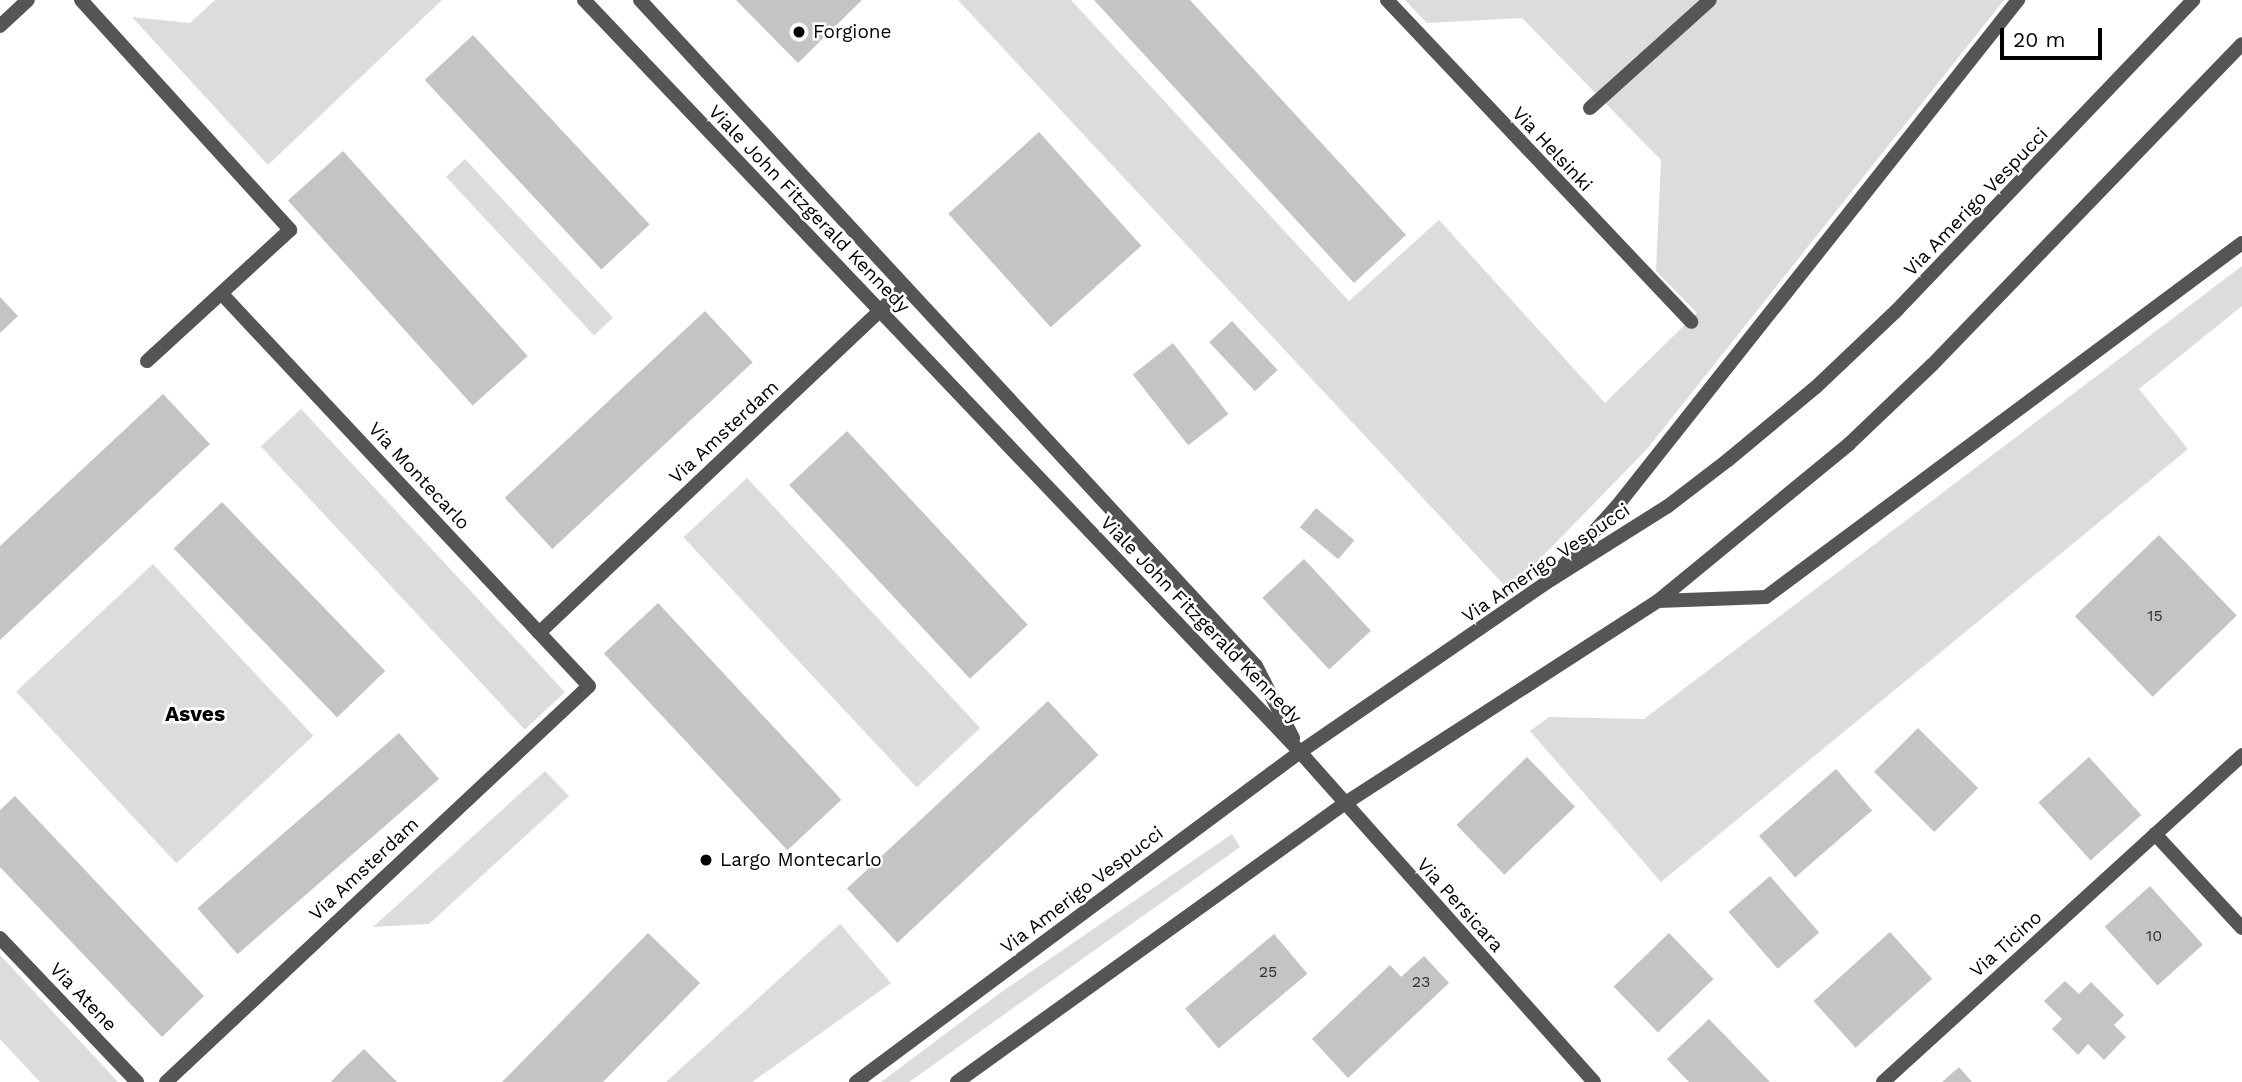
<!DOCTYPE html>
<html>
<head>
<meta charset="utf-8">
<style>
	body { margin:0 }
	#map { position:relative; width:2242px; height:1082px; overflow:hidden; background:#fff; font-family:"Work Sans",sans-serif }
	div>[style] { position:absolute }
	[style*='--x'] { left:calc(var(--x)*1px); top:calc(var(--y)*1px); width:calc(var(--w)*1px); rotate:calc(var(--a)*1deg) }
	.green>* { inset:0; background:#dcdcdc; transform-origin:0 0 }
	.building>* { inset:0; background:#c4c4c4; transform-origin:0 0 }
	.service>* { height:14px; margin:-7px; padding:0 7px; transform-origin:7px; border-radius:7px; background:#555 }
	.minor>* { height:14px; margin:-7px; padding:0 7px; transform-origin:7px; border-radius:7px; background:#555 }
	.tertiary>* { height:14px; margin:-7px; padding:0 7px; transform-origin:7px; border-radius:7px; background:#555 }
	.dots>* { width:19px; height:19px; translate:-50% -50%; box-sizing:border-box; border:4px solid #fff; border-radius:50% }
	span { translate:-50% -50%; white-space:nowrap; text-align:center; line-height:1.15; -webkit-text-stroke:5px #fff; paint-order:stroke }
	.number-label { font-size:16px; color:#313131 }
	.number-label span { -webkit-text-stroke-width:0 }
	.poi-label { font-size:19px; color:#000 }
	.left { translate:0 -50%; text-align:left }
	.street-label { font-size:19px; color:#000 }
	.neighbourhood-label { font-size:21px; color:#000; font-weight:700 }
	.scale { position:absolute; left:2000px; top:28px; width:102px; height:32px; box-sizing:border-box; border:4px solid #000; border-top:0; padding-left:9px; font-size:21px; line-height:24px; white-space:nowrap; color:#000; -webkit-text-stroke:5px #fff; paint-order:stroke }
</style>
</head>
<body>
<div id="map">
	<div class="green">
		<div style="clip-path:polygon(215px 0,442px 0,268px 165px,132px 17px,190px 23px)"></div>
		<div style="clip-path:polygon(958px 0,1071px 0,1349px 301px,1439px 220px,1605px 403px,1697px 313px,1656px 271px,1661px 160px,1522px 18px,1427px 23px,1405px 0,2004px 0,1647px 449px,1535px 564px,1506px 587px)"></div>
		<div style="left:465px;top:159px;width:217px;height:26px;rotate:47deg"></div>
		<div style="clip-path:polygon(2242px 266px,2242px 306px,2139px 389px,2188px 449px,1661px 882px,1530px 731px,1549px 717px,1644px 719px)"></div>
		<div style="left:301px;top:409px;width:387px;height:55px;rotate:47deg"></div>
		<div style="left:747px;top:478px;width:342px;height:87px;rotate:47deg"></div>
		<div style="left:153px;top:564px;width:235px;height:187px;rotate:47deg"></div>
		<div style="clip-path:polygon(545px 771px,569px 796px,429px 924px,373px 927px)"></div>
		<div style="clip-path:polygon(1232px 834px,1240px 847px,909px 1082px,881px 1082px,1000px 993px)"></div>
		<div style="clip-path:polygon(840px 924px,891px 983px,752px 1082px,666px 1082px)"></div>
		<div style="clip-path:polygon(0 955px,118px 1082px,40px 1082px,0 1039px)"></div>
	</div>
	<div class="building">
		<div style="clip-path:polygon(736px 0,862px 0,798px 63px)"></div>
		<div style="clip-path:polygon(1094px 0,1190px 0,1406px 235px,1354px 283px)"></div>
		<div style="left:473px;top:35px;width:259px;height:66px;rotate:47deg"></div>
		<div style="left:1039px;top:132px;width:153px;height:122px;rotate:48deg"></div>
		<div style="left:343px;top:151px;width:276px;height:74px;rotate:48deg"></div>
		<div style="clip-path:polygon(0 297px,18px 316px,0 333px)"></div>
		<div style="left:705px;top:311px;width:70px;height:274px;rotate:47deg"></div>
		<div style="left:1232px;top:321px;width:67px;height:31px;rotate:47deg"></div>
		<div style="left:1173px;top:343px;width:90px;height:51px;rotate:52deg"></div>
		<div style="clip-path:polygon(163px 394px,210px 444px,0 640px,0 546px)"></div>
		<div style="left:847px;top:431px;width:265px;height:79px;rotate:47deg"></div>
		<div style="left:222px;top:502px;width:235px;height:67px;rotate:46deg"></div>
		<div style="left:1316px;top:508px;width:50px;height:25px;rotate:40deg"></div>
		<div style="left:2159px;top:535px;width:112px;height:117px;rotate:46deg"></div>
		<div style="left:1304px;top:559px;width:98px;height:57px;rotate:47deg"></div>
		<div style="left:658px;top:603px;width:269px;height:74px;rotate:47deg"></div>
		<div style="left:1048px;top:701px;width:74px;height:275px;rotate:47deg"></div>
		<div style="left:1918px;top:728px;width:85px;height:62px;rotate:45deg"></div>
		<div style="left:399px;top:733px;width:61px;height:267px;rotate:49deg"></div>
		<div style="left:1527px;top:757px;width:69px;height:98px;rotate:46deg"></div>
		<div style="left:2089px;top:757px;width:78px;height:68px;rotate:48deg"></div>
		<div style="left:1836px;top:769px;width:55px;height:102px;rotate:49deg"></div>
		<div style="clip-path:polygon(15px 796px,204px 996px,162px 1037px,0 867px,0 810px)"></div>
		<div style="left:1770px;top:876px;width:75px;height:55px;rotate:49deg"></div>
		<div style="left:2150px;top:886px;width:79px;height:61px;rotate:48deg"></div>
		<div style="left:1890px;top:932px;width:63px;height:103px;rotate:48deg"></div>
		<div style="clip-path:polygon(648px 933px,700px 983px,603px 1082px,502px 1082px)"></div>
		<div style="left:1669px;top:933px;width:64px;height:77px;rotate:46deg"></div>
		<div style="left:1274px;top:934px;width:52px;height:116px;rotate:50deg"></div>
		<div style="clip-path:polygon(1424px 956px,1449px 983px,1348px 1078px,1312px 1039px,1390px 965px,1401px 977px)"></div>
		<div style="clip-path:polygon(2065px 981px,2079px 994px,2091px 982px,2124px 1015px,2114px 1025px,2126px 1037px,2104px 1060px,2088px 1044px,2078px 1055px,2052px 1029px,2062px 1019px,2044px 1001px)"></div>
		<div style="clip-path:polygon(1709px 1019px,1770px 1082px,1689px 1082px,1667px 1059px)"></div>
		<div style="clip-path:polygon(364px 1049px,397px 1082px,331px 1082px,343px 1069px)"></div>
		<div style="clip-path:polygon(1959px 1067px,1972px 1082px,1942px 1082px)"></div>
	</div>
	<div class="service">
		<div style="--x:81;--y:0;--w:311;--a:47.7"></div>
		<div style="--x:290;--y:230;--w:194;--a:137.5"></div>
		<div style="--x:1590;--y:108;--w:161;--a:-42"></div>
		<div style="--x:1556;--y:574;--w:91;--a:-48.1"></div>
		<div style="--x:1617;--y:506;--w:646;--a:-51.6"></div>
		<div style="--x:1658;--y:601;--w:108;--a:-2.1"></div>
		<div style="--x:1766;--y:597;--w:593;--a:-36.64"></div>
	</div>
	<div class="minor">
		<div style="--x:1387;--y:0;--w:443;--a:46.6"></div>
		<div style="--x:0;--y:26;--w:38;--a:-43"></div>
		<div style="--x:539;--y:633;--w:504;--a:-43.39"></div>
		<div style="--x:2155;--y:834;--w:128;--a:47.2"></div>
		<div style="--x:0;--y:938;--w:199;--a:46.4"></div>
		<div style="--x:166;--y:1082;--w:579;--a:-43.11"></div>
		<div style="--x:589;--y:686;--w:538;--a:-133.12"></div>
		<div style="--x:1883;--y:1082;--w:486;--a:-42.3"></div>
	</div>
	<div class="tertiary">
		<div style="--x:584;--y:0;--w:1038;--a:46.4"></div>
		<div style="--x:1300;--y:752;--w:442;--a:48.3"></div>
		<div style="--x:640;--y:0;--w:907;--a:47.23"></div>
		<div style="--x:1256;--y:666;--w:81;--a:62.8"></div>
		<div style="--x:856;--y:1082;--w:553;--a:-36.62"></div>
		<div style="--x:1300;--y:752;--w:306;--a:-34.5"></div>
		<div style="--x:1552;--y:579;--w:137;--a:-32.2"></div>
		<div style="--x:1668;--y:506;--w:76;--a:-37.5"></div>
		<div style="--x:1728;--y:460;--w:114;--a:-39.7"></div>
		<div style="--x:1816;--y:387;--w:112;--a:-43.5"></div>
		<div style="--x:1897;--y:310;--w:429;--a:-46.3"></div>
		<div style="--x:957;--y:1082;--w:477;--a:-35.7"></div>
		<div style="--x:1344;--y:804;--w:374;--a:-32.9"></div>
		<div style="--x:1658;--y:601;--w:247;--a:-39.4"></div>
		<div style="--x:1849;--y:444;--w:115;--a:-43.6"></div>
		<div style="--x:1932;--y:365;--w:446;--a:-46"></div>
	</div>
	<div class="dots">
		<div style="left:799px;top:32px;background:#000"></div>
		<div style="left:706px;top:860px;background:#000"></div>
	</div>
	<div class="number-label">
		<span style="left:2155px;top:616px">15</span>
		<span style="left:2154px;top:936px">10</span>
		<span style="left:1268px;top:972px">25</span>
		<span style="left:1421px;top:982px">23</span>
	</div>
	<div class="poi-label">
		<span class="left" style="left:813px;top:32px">Forgione</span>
		<span class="left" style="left:720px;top:860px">Largo Montecarlo</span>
	</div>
	<div class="street-label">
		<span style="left:1552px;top:149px;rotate:47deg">Via Helsinki</span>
		<span style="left:1976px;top:202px;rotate:-46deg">Via Amerigo Vespucci</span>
		<span style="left:809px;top:209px;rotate:46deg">Viale John Fitzgerald Kennedy</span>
		<span style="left:724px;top:432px;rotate:-43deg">Via Amsterdam</span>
		<span style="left:419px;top:476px;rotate:47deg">Via Montecarlo</span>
		<span style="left:1546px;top:563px;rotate:-34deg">Via Amerigo Vespucci</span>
		<span style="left:1201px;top:620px;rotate:46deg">Viale John Fitzgerald Kennedy</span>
		<span style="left:364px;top:869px;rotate:-43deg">Via Amsterdam</span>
		<span style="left:1082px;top:890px;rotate:-37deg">Via Amerigo Vespucci</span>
		<span style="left:1460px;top:905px;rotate:48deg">Via Persicara</span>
		<span style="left:2006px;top:944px;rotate:-42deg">Via Ticino</span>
		<span style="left:83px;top:997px;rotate:46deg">Via Atene</span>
	</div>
	<div class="neighbourhood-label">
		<span style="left:195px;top:714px">Asves</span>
	</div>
	<div class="scale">20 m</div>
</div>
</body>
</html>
